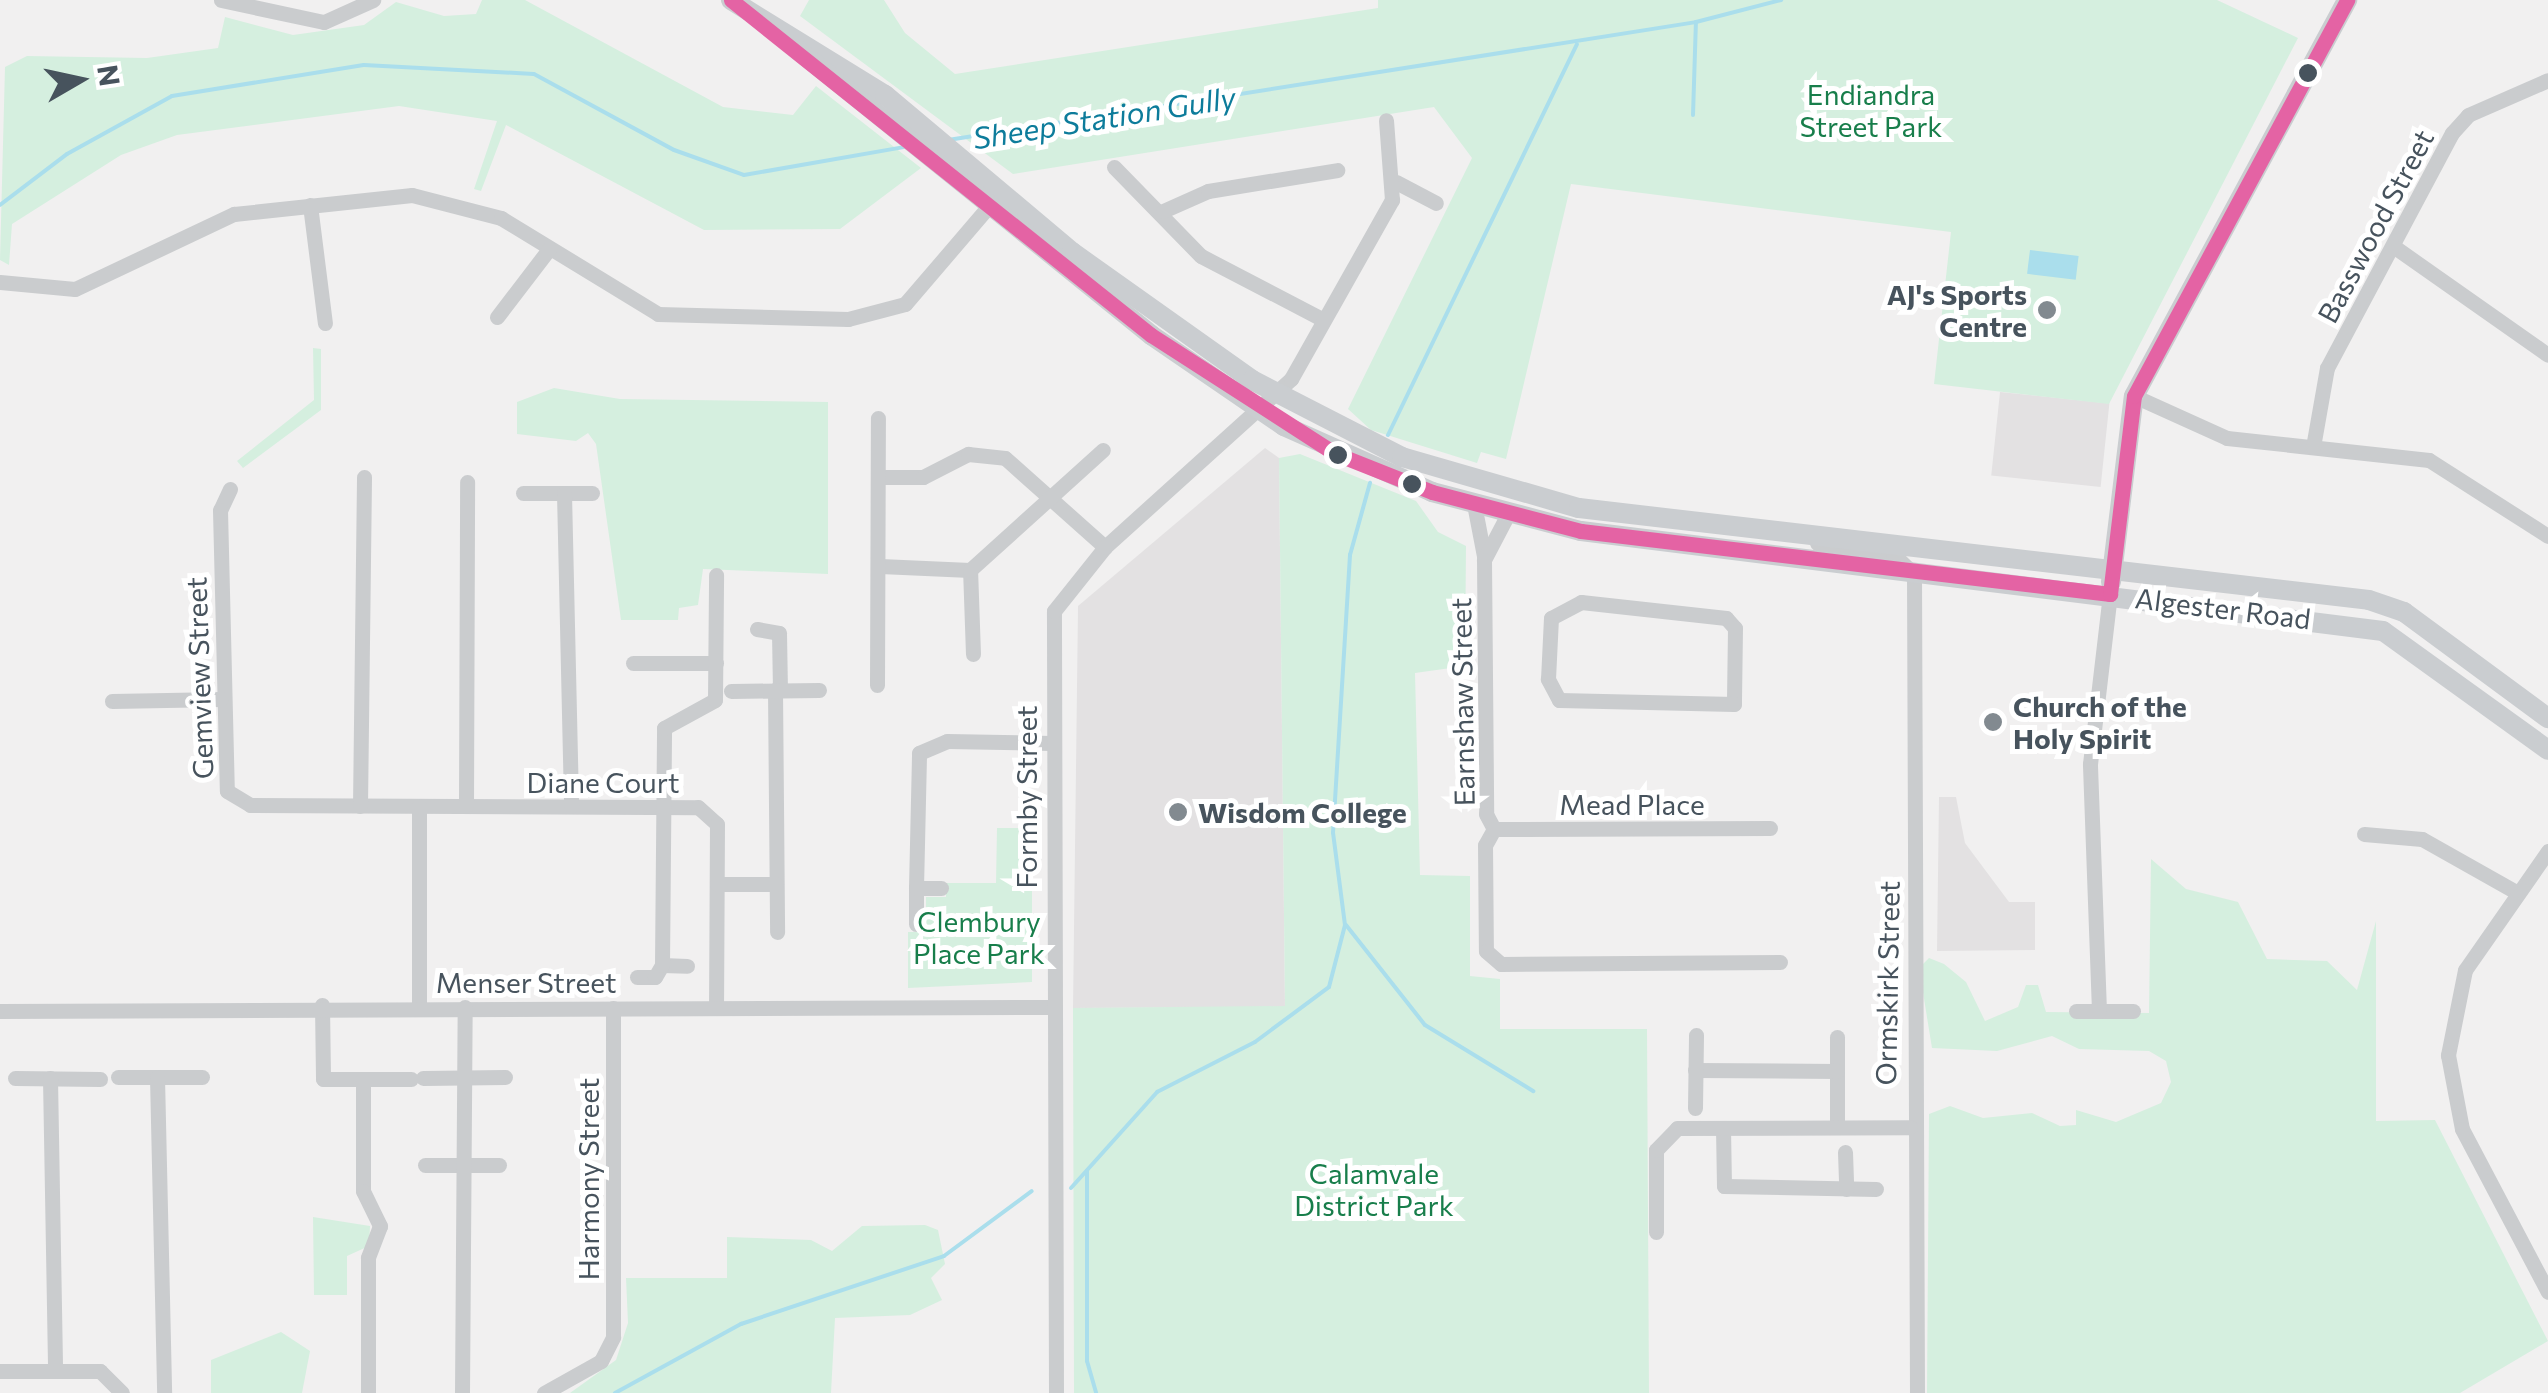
<!DOCTYPE html>
<html>
<head>
<meta charset="utf-8">
<style>
	body { margin:0 }
	#map { position:relative; width:2548px; height:1393px; overflow:hidden; background:#f1f0f0; font-family:Commissioner,sans-serif }
	div>[style] { position:absolute }
	[style*='--x'] { left:calc(var(--x)*1px); top:calc(var(--y)*1px); width:calc(var(--w)*1px); rotate:calc(var(--a)*1deg) }
	.education>* { inset:0; background:#e3e1e2; transform-origin:0 0 }
	.green>* { inset:0; background:#d5efdf }
	.water>* { inset:0; background:#aadeec; transform-origin:0 0 }
	.stream>* { height:4px; margin:-2px; padding:0 2px; transform-origin:2px; border-radius:2px; background:#aadeec }
	.street>* { height:15px; margin:-7.5px; padding:0 7.5px; transform-origin:7.5px; border-radius:7.5px; background:#caccce }
	.secondary>* { height:20px; margin:-10px; padding:0 10px; transform-origin:10px; border-radius:10px; background:#cacdd0 }
	.bus-1>* { height:15px; margin:-7.5px; padding:0 7.5px; transform-origin:7.5px; border-radius:7.5px; background:#e463a4 }
	.dots>* { width:28px; height:28px; translate:-50% -50%; box-sizing:border-box; border:5px solid #fff; border-radius:50% }
	span { translate:-50% -50%; white-space:nowrap; text-align:center; line-height:1.15; -webkit-text-stroke:10px #fff; paint-order:stroke }
	.park-label { font-size:28px; color:#187e4b }
	.street-label { font-size:28px; color:#47535d }
	.poi-label { font-size:28px; color:#47535d; font-weight:700 }
	.right { translate:-100% -50%; text-align:right }
	.left { translate:0 -50%; text-align:left }
	.water-label { font-size:30px; color:#0d7c9b; font-style:italic }
	.north { position:absolute; left:30px; top:30px; width:100px; height:100px; -webkit-text-stroke:8px #fff; paint-order:stroke; rotate:81deg; font-size:28px; font-weight:700; line-height:40px; text-align:center; color:#47535d }
	.north::after { content:''; display:block; margin:auto; width:35px; height:45px; background:#47535d; clip-path:polygon(50% 0,100% 100%,50% 72%,0 100%) }
</style>
</head>
<body>
<div id="map">
	<div class="education">
		<div style="left:2000px;top:392px;width:110px;height:84px;rotate:6deg"></div>
		<div style="clip-path:polygon(1265px 448px,1279px 458px,1285px 1007px,1073px 1008px,1078px 606px)"></div>
		<div style="clip-path:polygon(1939px 797px,1956px 797px,1965px 843px,2009px 902px,2035px 902px,2035px 950px,1937px 951px)"></div>
	</div>
	<div class="green">
		<div style="clip-path:polygon(482px 0,525px 0,723px 107px,793px 115px,816px 86px,921px 168px,840px 229px,704px 230px,506px 125px,481px 191px,474px 189px,497px 121px,399px 106px,177px 135px,121px 155px,12px 224px,9px 265px,0 260px,5px 67px,27px 56px,147px 58px,218px 48px,225px 17px,293px 35px,364px 25px,396px 2px,444px 16px,476px 14px)"></div>
		<div style="clip-path:polygon(809px 0,884px 0,905px 33px,955px 74px,1378px 8px,1378px 0,2217px 0,2298px 38px,2109px 404px,1934px 384px,1951px 232px,1571px 184px,1506px 459px,1481px 452px,1477px 463px,1371px 430px,1348px 409px,1472px 158px,1434px 107px,1013px 174px,800px 16px)"></div>
		<div style="clip-path:polygon(313px 348px,321px 349px,321px 410px,243px 468px,237px 461px,314px 400px)"></div>
		<div style="clip-path:polygon(554px 388px,620px 399px,828px 402px,828px 574px,703px 569px,698px 605px,679px 608px,678px 620px,621px 620px,596px 444px,588px 433px,576px 441px,517px 434px,517px 402px)"></div>
		<div style="clip-path:polygon(1300px 454px,1416px 501px,1438px 532px,1466px 546px,1465px 666px,1415px 673px,1420px 875px,1470px 876px,1470px 976px,1500px 979px,1500px 1029px,1647px 1029px,1649px 1393px,1074px 1393px,1073px 1008px,1285px 1006px,1279px 458px)"></div>
		<div style="clip-path:polygon(997px 828px,1032px 828px,1032px 982px,908px 988px,908px 932px,926px 932px,926px 897px,946px 897px,946px 883px,996px 883px)"></div>
		<div style="clip-path:polygon(2151px 859px,2186px 889px,2238px 902px,2267px 959px,2327px 961px,2357px 990px,2376px 921px,2376px 1121px,2435px 1120px,2548px 1341px,2460px 1393px,1927px 1393px,1929px 1114px,1950px 1106px,1983px 1118px,2032px 1113px,2060px 1126px,2076px 1125px,2076px 1110px,2116px 1122px,2161px 1103px,2171px 1082px,2166px 1061px,2149px 1051px,2079px 1049px,2052px 1036px,1997px 1051px,1932px 1048px,1919px 968px,1929px 958px,1944px 964px,1966px 982px,1985px 1021px,2018px 1007px,2026px 985px,2038px 985px,2046px 1012px,2149px 1013px)"></div>
		<div style="clip-path:polygon(313px 1217px,370px 1226px,369px 1246px,347px 1256px,347px 1295px,314px 1295px)"></div>
		<div style="clip-path:polygon(925px 1225px,938px 1230px,945px 1264px,931px 1278px,942px 1300px,910px 1315px,835px 1318px,831px 1393px,570px 1393px,616px 1360px,628px 1323px,626px 1278px,727px 1278px,727px 1237px,811px 1240px,832px 1251px,862px 1226px)"></div>
		<div style="clip-path:polygon(281px 1332px,310px 1351px,302px 1393px,211px 1393px,211px 1360px)"></div>
	</div>
	<div class="water">
		<div style="left:2030px;top:250px;width:49px;height:24px;rotate:7deg"></div>
	</div>
	<div class="stream">
		<div style="--x:1693;--y:115;--w:93;--a:-88.2"></div>
		<div style="--x:948;--y:140;--w:757;--a:-8.96"></div>
		<div style="--x:1696;--y:22;--w:88;--a:-14.5"></div>
		<div style="--x:0;--y:205;--w:84;--a:-37.3"></div>
		<div style="--x:67;--y:154;--w:120;--a:-28.9"></div>
		<div style="--x:172;--y:96;--w:194;--a:-9.2"></div>
		<div style="--x:364;--y:65;--w:170;--a:3"></div>
		<div style="--x:534;--y:74;--w:159;--a:28.5"></div>
		<div style="--x:674;--y:150;--w:74;--a:19.7"></div>
		<div style="--x:744;--y:175;--w:162;--a:-9.9"></div>
		<div style="--x:1388;--y:435;--w:434;--a:-64.2"></div>
		<div style="--x:1346;--y:925;--w:127;--a:51.7"></div>
		<div style="--x:1425;--y:1025;--w:127;--a:31.4"></div>
		<div style="--x:1087;--y:1171;--w:190;--a:90"></div>
		<div style="--x:1087;--y:1361;--w:33;--a:74"></div>
		<div style="--x:1071;--y:1188;--w:129;--a:-48.1"></div>
		<div style="--x:1157;--y:1092;--w:110;--a:-27"></div>
		<div style="--x:1255;--y:1042;--w:92;--a:-36.6"></div>
		<div style="--x:1329;--y:987;--w:64;--a:-75.5"></div>
		<div style="--x:1345;--y:925;--w:93;--a:-97.4"></div>
		<div style="--x:1333;--y:833;--w:279;--a:-86.5"></div>
		<div style="--x:1350;--y:555;--w:75;--a:-74.5"></div>
		<div style="--x:615;--y:1393;--w:144;--a:-28.7"></div>
		<div style="--x:741;--y:1324;--w:214;--a:-18.5"></div>
		<div style="--x:944;--y:1256;--w:109;--a:-36.5"></div>
	</div>
	<div class="street">
		<div style="--x:221;--y:0;--w:105;--a:12.1"></div>
		<div style="--x:324;--y:22;--w:54;--a:-24.2"></div>
		<div style="--x:1114;--y:167;--w:124;--a:45.7"></div>
		<div style="--x:1201;--y:256;--w:136;--a:27.5"></div>
		<div style="--x:1396;--y:182;--w:45;--a:27.7"></div>
		<div style="--x:310;--y:205;--w:119;--a:82.8"></div>
		<div style="--x:1163;--y:211;--w:49;--a:-24"></div>
		<div style="--x:1208;--y:191;--w:131;--a:-9.2"></div>
		<div style="--x:2393;--y:246;--w:189;--a:35.1"></div>
		<div style="--x:0;--y:282;--w:75;--a:5.3"></div>
		<div style="--x:75;--y:289;--w:176;--a:-25.3"></div>
		<div style="--x:234;--y:214;--w:179;--a:-6.1"></div>
		<div style="--x:412;--y:195;--w:92;--a:14.5"></div>
		<div style="--x:501;--y:218;--w:184;--a:31.4"></div>
		<div style="--x:658;--y:314;--w:190;--a:1.5"></div>
		<div style="--x:848;--y:319;--w:59;--a:-14.7"></div>
		<div style="--x:905;--y:304;--w:137;--a:-49.4"></div>
		<div style="--x:497;--y:317;--w:86;--a:-52.6"></div>
		<div style="--x:2134;--y:396;--w:102;--a:24.3"></div>
		<div style="--x:2227;--y:438;--w:203;--a:6.2"></div>
		<div style="--x:2429;--y:460;--w:141;--a:32.6"></div>
		<div style="--x:2313;--y:447;--w:80;--a:-80"></div>
		<div style="--x:2327;--y:368;--w:266;--a:-62"></div>
		<div style="--x:2452;--y:133;--w:24;--a:-48"></div>
		<div style="--x:2468;--y:115;--w:87;--a:-23.6"></div>
		<div style="--x:883;--y:477;--w:40;--a:0"></div>
		<div style="--x:923;--y:477;--w:51;--a:-27.1"></div>
		<div style="--x:968;--y:454;--w:37;--a:6"></div>
		<div style="--x:1005;--y:458;--w:134;--a:41.7"></div>
		<div style="--x:230;--y:489;--w:23;--a:115"></div>
		<div style="--x:220;--y:510;--w:281;--a:88.6"></div>
		<div style="--x:227;--y:791;--w:27;--a:31"></div>
		<div style="--x:250;--y:805;--w:448;--a:0.3"></div>
		<div style="--x:698;--y:807;--w:25;--a:42"></div>
		<div style="--x:717;--y:824;--w:183;--a:90.3"></div>
		<div style="--x:523;--y:493;--w:69;--a:0"></div>
		<div style="--x:564;--y:493;--w:313;--a:88.7"></div>
		<div style="--x:1474;--y:504;--w:53;--a:79.1"></div>
		<div style="--x:1508;--y:514;--w:52;--a:117.6"></div>
		<div style="--x:1484;--y:560;--w:254;--a:89.5"></div>
		<div style="--x:1486;--y:814;--w:17;--a:62"></div>
		<div style="--x:1494;--y:829;--w:18;--a:119"></div>
		<div style="--x:1485;--y:845;--w:106;--a:89.5"></div>
		<div style="--x:1486;--y:951;--w:20;--a:41"></div>
		<div style="--x:1501;--y:964;--w:279;--a:-0.4"></div>
		<div style="--x:1817;--y:543;--w:77;--a:8.2"></div>
		<div style="--x:1893;--y:554;--w:29;--a:44"></div>
		<div style="--x:880;--y:566;--w:90;--a:2.5"></div>
		<div style="--x:1914;--y:574;--w:819;--a:89.79"></div>
		<div style="--x:1581;--y:602;--w:146;--a:6.3"></div>
		<div style="--x:1726;--y:618;--w:13;--a:48"></div>
		<div style="--x:1735;--y:628;--w:76;--a:90.8"></div>
		<div style="--x:1734;--y:704;--w:175;--a:-178.7"></div>
		<div style="--x:1559;--y:700;--w:24;--a:-118"></div>
		<div style="--x:1548;--y:679;--w:61;--a:-87.2"></div>
		<div style="--x:1551;--y:618;--w:34;--a:-28"></div>
		<div style="--x:757;--y:629;--w:22;--a:10"></div>
		<div style="--x:779;--y:633;--w:57;--a:89"></div>
		<div style="--x:973;--y:654;--w:84;--a:-92"></div>
		<div style="--x:970;--y:570;--w:179;--a:-42.1"></div>
		<div style="--x:633;--y:663;--w:83;--a:0"></div>
		<div style="--x:877;--y:685;--w:267;--a:-89.8"></div>
		<div style="--x:775;--y:690;--w:242;--a:89.5"></div>
		<div style="--x:731;--y:691;--w:88;--a:-0.7"></div>
		<div style="--x:112;--y:701;--w:109;--a:-1.1"></div>
		<div style="--x:360;--y:806;--w:329;--a:-89.3"></div>
		<div style="--x:419;--y:806;--w:201;--a:90"></div>
		<div style="--x:466;--y:806;--w:324;--a:-89.8"></div>
		<div style="--x:1494;--y:829;--w:276;--a:-0.2"></div>
		<div style="--x:2364;--y:834;--w:58;--a:4.9"></div>
		<div style="--x:2422;--y:839;--w:110;--a:29.4"></div>
		<div style="--x:2548;--y:851;--w:145;--a:124.9"></div>
		<div style="--x:2465;--y:970;--w:87;--a:101.3"></div>
		<div style="--x:2448;--y:1055;--w:75;--a:79.3"></div>
		<div style="--x:2462;--y:1129;--w:184;--a:62.2"></div>
		<div style="--x:717;--y:884;--w:59;--a:0"></div>
		<div style="--x:916;--y:888;--w:135;--a:-88.7"></div>
		<div style="--x:919;--y:753;--w:30;--a:-23"></div>
		<div style="--x:947;--y:741;--w:104;--a:1.1"></div>
		<div style="--x:916;--y:924;--w:36;--a:-90"></div>
		<div style="--x:916;--y:888;--w:25;--a:0"></div>
		<div style="--x:662;--y:965;--w:25;--a:2"></div>
		<div style="--x:637;--y:977;--w:18;--a:0"></div>
		<div style="--x:655;--y:977;--w:14;--a:-60"></div>
		<div style="--x:662;--y:965;--w:237;--a:-89.5"></div>
		<div style="--x:664;--y:728;--w:58;--a:-28.8"></div>
		<div style="--x:715;--y:700;--w:125;--a:-89.5"></div>
		<div style="--x:322;--y:1005;--w:74;--a:89.2"></div>
		<div style="--x:323;--y:1079;--w:40;--a:0"></div>
		<div style="--x:363;--y:1079;--w:112;--a:90"></div>
		<div style="--x:363;--y:1191;--w:39;--a:64"></div>
		<div style="--x:380;--y:1226;--w:34;--a:111"></div>
		<div style="--x:368;--y:1258;--w:135;--a:90"></div>
		<div style="--x:0;--y:1011;--w:1051;--a:-0.22"></div>
		<div style="--x:2076;--y:1011;--w:57;--a:0"></div>
		<div style="--x:2099;--y:1011;--w:247;--a:-92.1"></div>
		<div style="--x:2090;--y:764;--w:171;--a:-83.3"></div>
		<div style="--x:1837;--y:1037;--w:90;--a:90"></div>
		<div style="--x:1695;--y:1070;--w:142;--a:0.4"></div>
		<div style="--x:118;--y:1077;--w:84;--a:0"></div>
		<div style="--x:157;--y:1077;--w:316;--a:88.7"></div>
		<div style="--x:15;--y:1078;--w:85;--a:0.7"></div>
		<div style="--x:50;--y:1078;--w:293;--a:89"></div>
		<div style="--x:423;--y:1078;--w:82;--a:-0.7"></div>
		<div style="--x:363;--y:1079;--w:48;--a:0"></div>
		<div style="--x:1695;--y:1108;--w:73;--a:-89.2"></div>
		<div style="--x:1723;--y:1128;--w:58;--a:89"></div>
		<div style="--x:1724;--y:1186;--w:152;--a:1.1"></div>
		<div style="--x:1845;--y:1152;--w:37;--a:88"></div>
		<div style="--x:425;--y:1165;--w:74;--a:0"></div>
		<div style="--x:1656;--y:1232;--w:82;--a:-90"></div>
		<div style="--x:1656;--y:1150;--w:30;--a:-46"></div>
		<div style="--x:1677;--y:1128;--w:233;--a:-0.2"></div>
		<div style="--x:0;--y:1371;--w:100;--a:0"></div>
		<div style="--x:100;--y:1371;--w:31;--a:45"></div>
		<div style="--x:462;--y:1393;--w:386;--a:-89.6"></div>
		<div style="--x:544;--y:1393;--w:65;--a:-29.3"></div>
		<div style="--x:601;--y:1361;--w:27;--a:-63"></div>
		<div style="--x:613;--y:1337;--w:329;--a:-90"></div>
		<div style="--x:1056;--y:1393;--w:782;--a:-90.15"></div>
		<div style="--x:1054;--y:611;--w:82;--a:-51.4"></div>
		<div style="--x:1105;--y:547;--w:251;--a:-42.1"></div>
		<div style="--x:1291;--y:379;--w:206;--a:-60.6"></div>
		<div style="--x:1392;--y:200;--w:80;--a:-94.3"></div>
	</div>
	<div class="secondary">
		<div style="--x:731;--y:0;--w:181;--a:31.7"></div>
		<div style="--x:885;--y:95;--w:244;--a:40"></div>
		<div style="--x:1072;--y:252;--w:221;--a:35.4"></div>
		<div style="--x:1252;--y:380;--w:169;--a:27.2"></div>
		<div style="--x:1402;--y:457;--w:184;--a:16.1"></div>
		<div style="--x:1579;--y:508;--w:795;--a:6.64"></div>
		<div style="--x:2369;--y:600;--w:37;--a:19"></div>
		<div style="--x:2404;--y:612;--w:179;--a:36.4"></div>
		<div style="--x:798;--y:50;--w:454;--a:38.9"></div>
		<div style="--x:1151;--y:335;--w:161;--a:34.4"></div>
		<div style="--x:1284;--y:426;--w:162;--a:24"></div>
		<div style="--x:1432;--y:492;--w:154;--a:14.7"></div>
		<div style="--x:1581;--y:531;--w:808;--a:7.11"></div>
		<div style="--x:2383;--y:631;--w:203;--a:35.8"></div>
		<div style="--x:2111;--y:582;--w:187;--a:-83"></div>
		<div style="--x:2134;--y:396;--w:450;--a:-61.7"></div>
	</div>
	<div class="bus-1">
		<div style="--x:731;--y:0;--w:537;--a:38.58"></div>
		<div style="--x:1151;--y:335;--w:218;--a:32.8"></div>
		<div style="--x:1334;--y:453;--w:105;--a:21.7"></div>
		<div style="--x:1432;--y:492;--w:154;--a:14.7"></div>
		<div style="--x:1581;--y:531;--w:533;--a:6.79"></div>
		<div style="--x:2110;--y:594;--w:199;--a:-83.1"></div>
		<div style="--x:2134;--y:396;--w:450;--a:-61.7"></div>
	</div>
	<div class="dots">
		<div style="left:2308px;top:73px;background:#47535d"></div>
		<div style="left:2047px;top:310px;background:#828a90"></div>
		<div style="left:1338px;top:455px;background:#47535d"></div>
		<div style="left:1412px;top:484px;background:#47535d"></div>
		<div style="left:1993px;top:722px;background:#828a90"></div>
		<div style="left:1178px;top:812px;background:#828a90"></div>
	</div>
	<div class="park-label">
		<span style="left:1871px;top:110px">Endiandra<br>Street Park</span>
		<span style="left:979px;top:937px">Clembury<br>Place Park</span>
		<span style="left:1374px;top:1189px">Calamvale<br>District Park</span>
	</div>
	<div class="street-label">
		<span style="left:2375px;top:226px;rotate:-62deg">Basswood Street</span>
		<span style="left:2223px;top:608px;rotate:7deg">Algester Road</span>
		<span style="left:199px;top:678px;rotate:-92deg">Gemview Street</span>
		<span style="left:1462px;top:702px;rotate:-91deg">Earnshaw Street</span>
		<span style="left:603px;top:782px">Diane Court</span>
		<span style="left:1026px;top:797px;rotate:-90deg">Formby Street</span>
		<span style="left:1632px;top:804px">Mead Place</span>
		<span style="left:526px;top:982px">Menser Street</span>
		<span style="left:1887px;top:983px;rotate:-89deg">Ormskirk Street</span>
		<span style="left:588px;top:1179px;rotate:-90deg">Harmony Street</span>
	</div>
	<div class="poi-label">
		<span class="right" style="left:2027px;top:310px">AJ's Sports<br>Centre</span>
		<span class="left" style="left:2013px;top:722px">Church of the<br>Holy Spirit</span>
		<span class="left" style="left:1198px;top:812px">Wisdom College</span>
	</div>
	<div class="water-label">
		<span style="left:1104px;top:117px;rotate:-9deg">Sheep Station Gully</span>
	</div>
	<div class="north">N</div>
</div>
</body>
</html>
